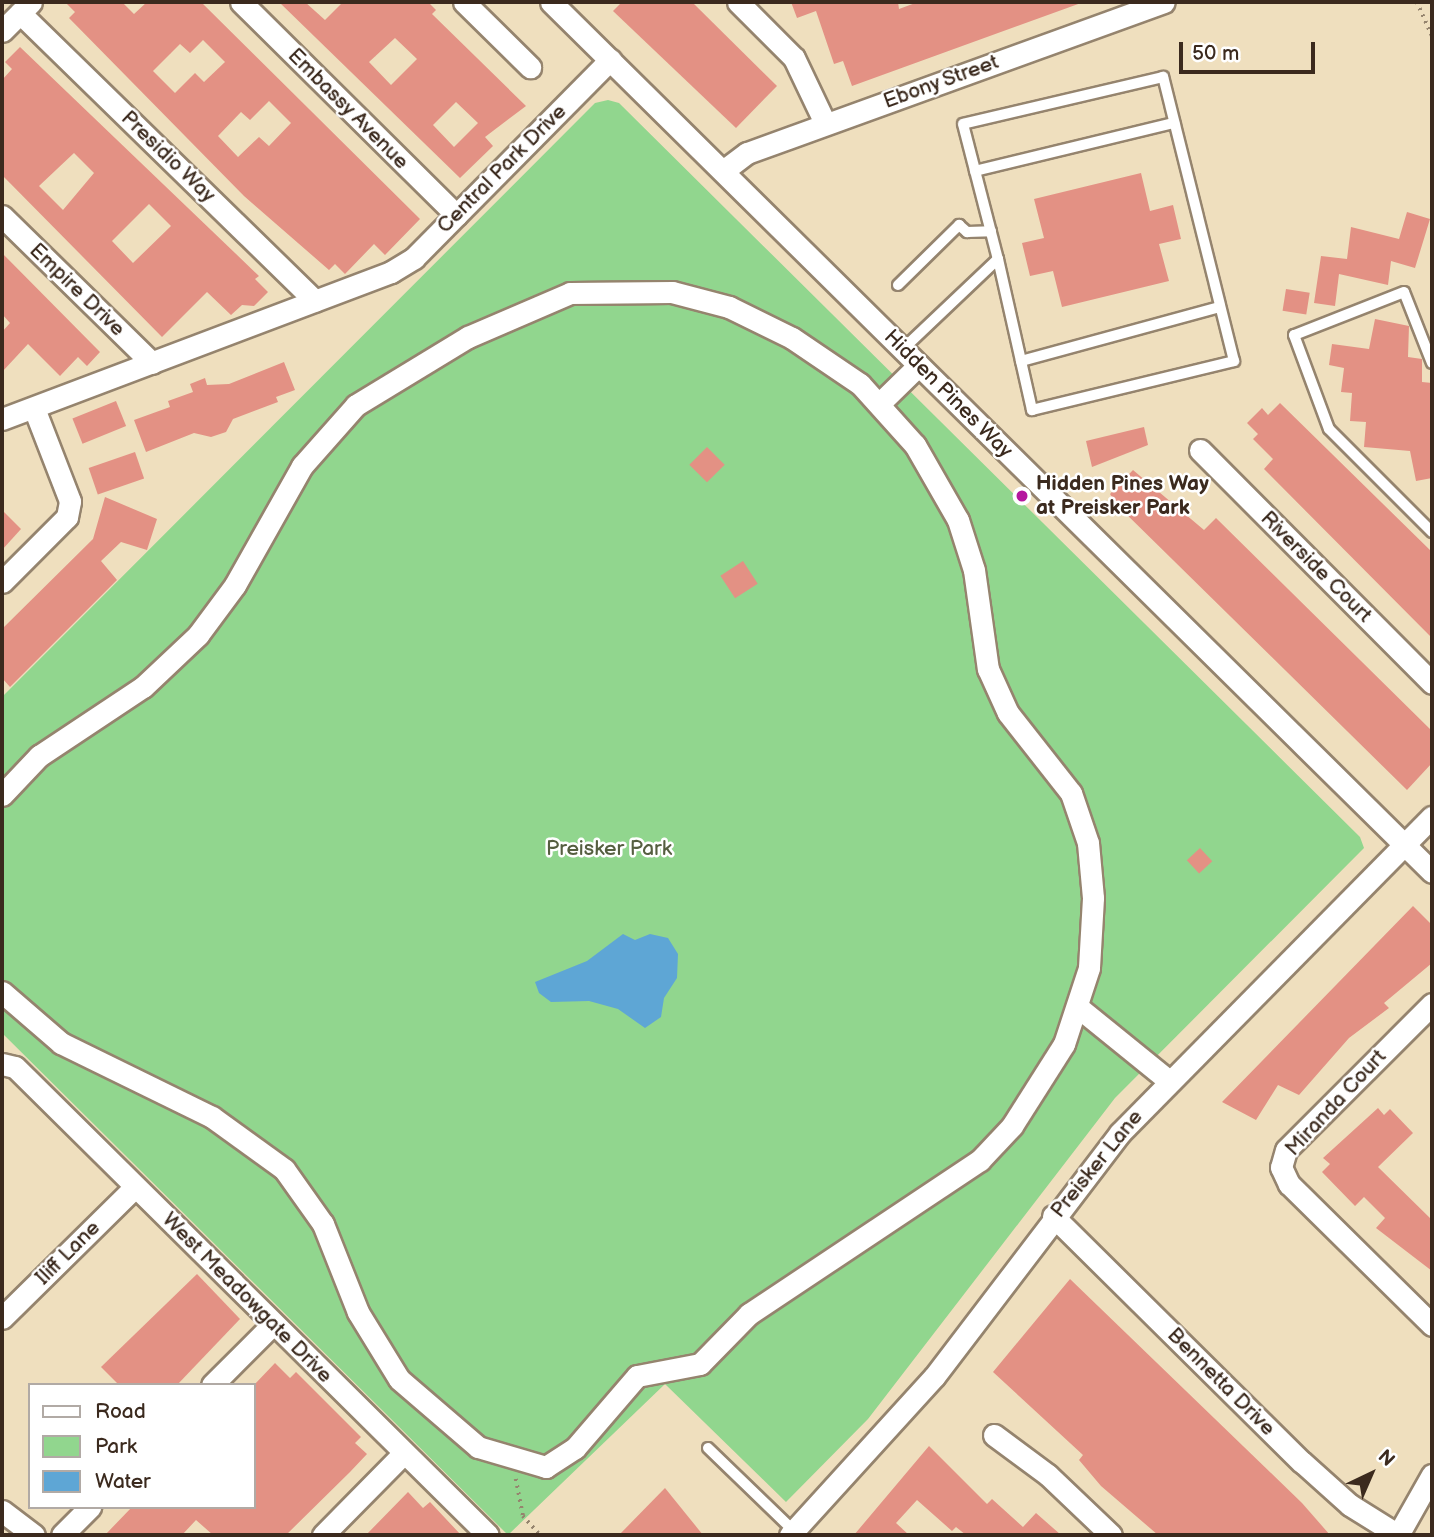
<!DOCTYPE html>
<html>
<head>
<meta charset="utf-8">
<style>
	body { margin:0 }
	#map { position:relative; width:1434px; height:1537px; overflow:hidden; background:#efdfbe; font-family:"Balsamiq Sans",sans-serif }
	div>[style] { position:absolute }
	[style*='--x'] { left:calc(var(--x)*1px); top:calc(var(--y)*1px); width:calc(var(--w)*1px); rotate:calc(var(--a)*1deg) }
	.green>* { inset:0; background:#91d68e }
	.water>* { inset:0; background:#5ea6d5 }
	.building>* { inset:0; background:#e39184; transform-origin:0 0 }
	.path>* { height:3.5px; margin-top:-1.75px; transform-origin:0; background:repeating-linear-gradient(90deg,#95846e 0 2px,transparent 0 7px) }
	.roads { filter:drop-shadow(2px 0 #95846e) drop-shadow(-2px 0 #95846e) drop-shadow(0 2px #95846e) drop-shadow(0 -2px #95846e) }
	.lane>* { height:10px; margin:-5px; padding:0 5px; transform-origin:5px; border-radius:5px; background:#fff }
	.street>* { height:21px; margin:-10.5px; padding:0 10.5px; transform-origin:10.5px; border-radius:10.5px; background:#fff }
	.dots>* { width:19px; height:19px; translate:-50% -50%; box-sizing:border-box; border:4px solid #fff; border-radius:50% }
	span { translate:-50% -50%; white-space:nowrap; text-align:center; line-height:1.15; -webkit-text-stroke:5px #fff; paint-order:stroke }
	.street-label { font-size:21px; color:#3b2a1e }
	.poi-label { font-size:21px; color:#3b2a1e; font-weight:700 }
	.left { translate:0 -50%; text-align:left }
	.park-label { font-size:21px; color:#555e40 }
	.frame { position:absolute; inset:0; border:4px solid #3b2a1e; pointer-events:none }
	.legend { position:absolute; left:28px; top:1383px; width:228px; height:126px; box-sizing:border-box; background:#fff; border:2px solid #b1aaa5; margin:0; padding:9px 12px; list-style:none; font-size:21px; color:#3b2a1e }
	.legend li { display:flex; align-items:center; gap:14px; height:35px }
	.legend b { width:35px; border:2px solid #b1aaa5 }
	.north { position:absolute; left:1336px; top:1439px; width:70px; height:70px; -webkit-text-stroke:5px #fff; paint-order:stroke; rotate:44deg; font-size:19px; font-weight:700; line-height:28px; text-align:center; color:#3b2a1e }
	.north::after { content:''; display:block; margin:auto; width:24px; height:32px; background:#3b2a1e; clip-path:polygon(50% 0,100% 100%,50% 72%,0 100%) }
	.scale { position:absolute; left:1179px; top:42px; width:136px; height:32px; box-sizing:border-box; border:4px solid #3b2a1e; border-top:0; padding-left:9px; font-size:21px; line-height:24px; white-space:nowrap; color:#3b2a1e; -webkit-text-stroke:5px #fff; paint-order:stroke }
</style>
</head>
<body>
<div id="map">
	<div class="green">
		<div style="clip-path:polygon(608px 100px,619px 103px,1360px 837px,1364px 848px,1115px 1098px,868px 1419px,786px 1502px,665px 1384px,508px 1535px,2px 1033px,2px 697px,595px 103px)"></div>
	</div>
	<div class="water">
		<div style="clip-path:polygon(623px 934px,635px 940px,650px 934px,668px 938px,678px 954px,677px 978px,664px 998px,661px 1017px,645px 1028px,618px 1009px,589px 1001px,551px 1002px,539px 993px,535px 982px,587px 961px)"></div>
	</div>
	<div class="building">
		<div style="clip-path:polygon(evenodd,65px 2px,122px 2px,134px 14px,147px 2px,201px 2px,420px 219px,385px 255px,374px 244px,345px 274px,335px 264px,329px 270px,244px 196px,69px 18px,75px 12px,65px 2px,203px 40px,225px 62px,204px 82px,195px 73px,175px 93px,153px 71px,180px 44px,190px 53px,203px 40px,65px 2px,269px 101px,291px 123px,269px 146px,259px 137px,238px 157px,218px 136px,241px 112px,250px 120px,269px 101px)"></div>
		<div style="clip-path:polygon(evenodd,279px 2px,305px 2px,325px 20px,343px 2px,428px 2px,436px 10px,432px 14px,526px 106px,485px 137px,493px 146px,460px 178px,279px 2px,395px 38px,417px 59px,391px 85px,369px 62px,395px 38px,279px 2px,456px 102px,478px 123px,454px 147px,433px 125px,456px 102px)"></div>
		<div style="clip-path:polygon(622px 2px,692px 2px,777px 86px,736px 128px,613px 11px)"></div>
		<div style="clip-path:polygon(791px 2px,898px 2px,899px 9px,918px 2px,1081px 3px,852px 86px,843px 61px,834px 64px,816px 11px,797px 18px)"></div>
		<div style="clip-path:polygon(evenodd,20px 47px,259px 276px,255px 279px,268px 292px,254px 306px,242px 305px,231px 315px,207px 292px,162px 337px,2px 175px,2px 80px,12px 69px,5px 62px,20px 47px,74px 153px,94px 173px,63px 210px,39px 186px,74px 153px,20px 47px,149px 204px,171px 226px,133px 263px,112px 241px,149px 204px)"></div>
		<div style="clip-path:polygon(1141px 173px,1150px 211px,1173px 205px,1181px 239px,1159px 244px,1169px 281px,1062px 307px,1053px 271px,1030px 276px,1022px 243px,1044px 238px,1034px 199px)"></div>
		<div style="clip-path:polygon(1407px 212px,1430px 219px,1415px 268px,1391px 261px,1388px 285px,1339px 274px,1335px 306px,1314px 303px,1321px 256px,1347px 259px,1351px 227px,1399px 239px)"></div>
		<div style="clip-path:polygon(2px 253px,100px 352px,87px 366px,78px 357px,60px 376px,28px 344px,2px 372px,2px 332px,10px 323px,2px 314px)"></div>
		<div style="left:1286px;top:289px;width:24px;height:22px;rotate:9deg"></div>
		<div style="clip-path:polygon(1375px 319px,1409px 326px,1408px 357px,1422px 359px,1422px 382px,1432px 383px,1432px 478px,1416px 481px,1410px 451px,1364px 447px,1366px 422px,1350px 421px,1352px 393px,1341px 392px,1344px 368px,1329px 365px,1332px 344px,1369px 349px)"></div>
		<div style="clip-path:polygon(284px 362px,295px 390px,276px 397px,278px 402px,233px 419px,226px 432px,211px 437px,194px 433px,146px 452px,134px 420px,170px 407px,168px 401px,193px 392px,190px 384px,205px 378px,207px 385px,229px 384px)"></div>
		<div style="left:116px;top:401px;width:27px;height:47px;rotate:68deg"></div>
		<div style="clip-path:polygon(1280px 403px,1432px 552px,1432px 638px,1264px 469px,1273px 459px,1253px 439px,1258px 434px,1247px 423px,1262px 408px,1268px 415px)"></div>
		<div style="clip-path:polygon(1144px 427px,1148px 445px,1092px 467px,1086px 441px)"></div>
		<div style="left:707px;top:447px;width:25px;height:25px;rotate:45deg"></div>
		<div style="left:135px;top:452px;width:28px;height:49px;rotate:71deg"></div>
		<div style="clip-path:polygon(1133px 470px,1204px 530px,1216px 518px,1432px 731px,1432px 763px,1407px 790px,1117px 505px,1110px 494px)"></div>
		<div style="clip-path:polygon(105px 497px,157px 519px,147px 550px,121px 542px,101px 561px,117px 580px,10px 687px,2px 678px,2px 629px,93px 539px)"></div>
		<div style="clip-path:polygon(2px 510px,21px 529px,2px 550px)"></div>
		<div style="left:743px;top:561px;width:27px;height:27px;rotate:57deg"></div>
		<div style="left:1200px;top:848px;width:18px;height:18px;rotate:47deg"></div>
		<div style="clip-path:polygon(1413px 906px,1432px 925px,1432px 963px,1384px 1003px,1389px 1008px,1349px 1038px,1299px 1095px,1278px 1085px,1256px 1120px,1222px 1102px)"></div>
		<div style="clip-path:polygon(1378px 1108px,1384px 1115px,1390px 1109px,1413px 1133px,1378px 1167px,1432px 1220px,1432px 1271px,1376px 1228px,1385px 1218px,1364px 1197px,1355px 1206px,1322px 1172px,1330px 1164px,1323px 1158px)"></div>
		<div style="clip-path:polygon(197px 1274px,240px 1319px,177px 1385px,119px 1385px,101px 1367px)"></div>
		<div style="clip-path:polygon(1070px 1279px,1302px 1503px,1330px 1535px,1158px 1535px,1101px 1486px,1079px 1460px,1083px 1455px,993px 1372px)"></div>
		<div style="clip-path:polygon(275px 1363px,290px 1378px,296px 1372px,361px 1437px,355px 1443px,367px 1454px,350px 1472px,286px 1535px,213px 1535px,196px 1520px,182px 1535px,105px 1535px,132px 1507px,254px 1507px,254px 1385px)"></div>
		<div style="clip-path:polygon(929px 1446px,987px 1504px,992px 1499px,1023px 1527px,1036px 1513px,1061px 1535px,966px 1535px,956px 1527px,952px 1531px,917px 1500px,896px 1523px,909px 1535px,854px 1535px)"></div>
		<div style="clip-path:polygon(665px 1488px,703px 1535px,619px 1535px)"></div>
		<div style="clip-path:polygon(408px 1492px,423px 1508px,430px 1502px,461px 1535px,366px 1535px)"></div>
	</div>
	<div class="path">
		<div style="--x:1417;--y:2;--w:37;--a:66"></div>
		<div style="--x:516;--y:1479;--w:38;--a:79"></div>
		<div style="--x:523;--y:1516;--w:25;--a:48"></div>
	</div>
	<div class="roads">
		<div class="lane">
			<div style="--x:975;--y:171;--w:205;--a:-13.6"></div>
			<div style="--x:898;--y:285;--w:86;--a:-44.5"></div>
			<div style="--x:959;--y:225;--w:11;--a:41"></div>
			<div style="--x:967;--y:232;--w:24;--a:-2"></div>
			<div style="--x:903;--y:349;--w:131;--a:-43.5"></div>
			<div style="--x:998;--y:259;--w:155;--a:77.3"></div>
			<div style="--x:1032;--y:410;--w:208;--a:-13.6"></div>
			<div style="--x:1234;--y:361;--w:293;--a:-104"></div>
			<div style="--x:1163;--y:77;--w:205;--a:166.8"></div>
			<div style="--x:963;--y:124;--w:139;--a:75.5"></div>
			<div style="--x:1021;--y:361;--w:206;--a:-15.2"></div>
			<div style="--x:1432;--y:363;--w:76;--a:-111.5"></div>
			<div style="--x:1404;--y:292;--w:118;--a:158.6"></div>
			<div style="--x:1294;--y:335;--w:100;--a:69.6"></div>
			<div style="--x:1329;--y:429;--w:146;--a:45"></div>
			<div style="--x:708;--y:1448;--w:120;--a:44"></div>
		</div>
		<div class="street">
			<div style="--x:241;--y:2;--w:303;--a:44.7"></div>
			<div style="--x:464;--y:2;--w:93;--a:44.6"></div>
			<div style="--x:551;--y:2;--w:1238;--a:44.64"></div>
			<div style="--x:738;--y:2;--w:79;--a:45"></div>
			<div style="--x:794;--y:58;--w:72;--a:64.5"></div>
			<div style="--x:20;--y:13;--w:412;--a:44.3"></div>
			<div style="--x:2;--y:31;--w:41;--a:-45"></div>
			<div style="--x:723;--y:171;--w:30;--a:-37"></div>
			<div style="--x:747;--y:153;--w:443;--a:-19.9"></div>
			<div style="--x:2;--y:216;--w:210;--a:44.4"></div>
			<div style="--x:880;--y:403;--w:54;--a:-44.3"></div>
			<div style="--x:2;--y:419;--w:416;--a:-20.7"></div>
			<div style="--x:391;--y:272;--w:27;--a:-31"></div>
			<div style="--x:414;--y:258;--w:279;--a:-45.3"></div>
			<div style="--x:1200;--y:450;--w:329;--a:45.1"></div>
			<div style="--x:2;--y:582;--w:92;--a:-45"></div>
			<div style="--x:67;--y:517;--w:16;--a:-79"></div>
			<div style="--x:70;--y:501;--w:100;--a:-111.2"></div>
			<div style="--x:2;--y:795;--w:54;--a:-46.5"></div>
			<div style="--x:39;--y:756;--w:125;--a:-33.6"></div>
			<div style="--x:143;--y:687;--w:76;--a:-43.4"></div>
			<div style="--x:198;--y:635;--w:62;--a:-53.5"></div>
			<div style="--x:235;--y:585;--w:137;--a:-60.6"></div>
			<div style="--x:302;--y:466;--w:81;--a:-48.5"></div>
			<div style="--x:356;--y:405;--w:131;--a:-31.3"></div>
			<div style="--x:468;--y:337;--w:111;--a:-23.3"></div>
			<div style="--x:570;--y:293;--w:102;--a:-0.6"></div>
			<div style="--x:672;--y:292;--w:59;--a:14.7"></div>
			<div style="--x:729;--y:307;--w:70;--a:26.2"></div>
			<div style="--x:792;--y:338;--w:82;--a:34.1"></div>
			<div style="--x:860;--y:384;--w:82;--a:48"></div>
			<div style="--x:915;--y:445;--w:86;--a:60.2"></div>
			<div style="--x:958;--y:520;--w:52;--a:72.3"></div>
			<div style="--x:974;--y:570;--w:100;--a:82"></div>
			<div style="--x:988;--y:669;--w:48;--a:65.6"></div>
			<div style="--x:1008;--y:713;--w:102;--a:51.8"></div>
			<div style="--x:1071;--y:793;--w:53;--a:71.2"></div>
			<div style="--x:1088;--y:843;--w:55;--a:84.8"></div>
			<div style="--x:1093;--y:898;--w:70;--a:93.3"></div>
			<div style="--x:1089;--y:968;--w:80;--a:108.2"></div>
			<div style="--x:1064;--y:1044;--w:97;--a:122.4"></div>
			<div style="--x:1012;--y:1126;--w:47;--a:133.3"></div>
			<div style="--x:980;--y:1160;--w:278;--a:146.3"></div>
			<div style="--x:749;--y:1314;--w:70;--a:134.4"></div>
			<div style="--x:700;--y:1364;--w:64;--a:169.2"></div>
			<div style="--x:637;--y:1376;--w:95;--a:130.7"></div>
			<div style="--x:575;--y:1448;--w:35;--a:147"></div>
			<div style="--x:546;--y:1467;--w:71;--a:-163.6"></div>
			<div style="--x:478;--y:1447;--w:104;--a:-139.3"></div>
			<div style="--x:399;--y:1379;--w:79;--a:-121.5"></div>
			<div style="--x:358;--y:1312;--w:95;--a:-111.7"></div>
			<div style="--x:323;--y:1224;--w:67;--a:-125.3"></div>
			<div style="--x:284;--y:1169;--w:89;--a:-144.2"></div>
			<div style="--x:212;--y:1117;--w:168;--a:-153.9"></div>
			<div style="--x:61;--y:1043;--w:78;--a:-139.2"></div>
			<div style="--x:1432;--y:1004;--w:206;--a:135"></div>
			<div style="--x:1286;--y:1150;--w:18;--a:106"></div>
			<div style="--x:1281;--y:1167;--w:19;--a:65"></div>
			<div style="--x:1289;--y:1184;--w:201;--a:44.6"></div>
			<div style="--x:1079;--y:1008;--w:114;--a:39"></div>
			<div style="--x:2;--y:1064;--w:13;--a:13"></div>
			<div style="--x:15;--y:1067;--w:665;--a:44.7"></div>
			<div style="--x:1053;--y:1216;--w:350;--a:44.7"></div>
			<div style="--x:1302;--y:1462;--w:64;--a:41.9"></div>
			<div style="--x:1350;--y:1505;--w:57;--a:32"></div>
			<div style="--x:2;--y:1318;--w:187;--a:-44.6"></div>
			<div style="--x:212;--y:1385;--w:86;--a:-45"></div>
			<div style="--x:994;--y:1435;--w:67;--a:36.5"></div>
			<div style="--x:1048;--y:1475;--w:87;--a:43.6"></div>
			<div style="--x:2;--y:1511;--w:40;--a:37"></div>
			<div style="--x:62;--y:1535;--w:40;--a:-45"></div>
			<div style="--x:323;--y:1535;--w:115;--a:-45.4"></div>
			<div style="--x:790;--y:1535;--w:214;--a:-47.7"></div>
			<div style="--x:934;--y:1377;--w:307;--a:-52.7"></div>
			<div style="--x:1120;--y:1133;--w:444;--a:-45.4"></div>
			<div style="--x:1398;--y:1535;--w:69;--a:-60.5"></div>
		</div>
	</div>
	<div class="dots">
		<div style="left:1022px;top:496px;background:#b5179e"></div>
	</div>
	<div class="street-label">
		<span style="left:941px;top:82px;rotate:-20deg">Ebony Street</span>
		<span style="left:348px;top:109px;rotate:45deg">Embassy Avenue</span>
		<span style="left:168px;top:157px;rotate:44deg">Presidio Way</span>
		<span style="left:502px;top:169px;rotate:-45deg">Central Park Drive</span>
		<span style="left:77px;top:290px;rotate:44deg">Empire Drive</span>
		<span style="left:948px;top:394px;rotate:45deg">Hidden Pines Way</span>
		<span style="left:1316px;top:567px;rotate:45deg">Riverside Court</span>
		<span style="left:1336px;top:1103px;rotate:-47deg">Miranda Court</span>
		<span style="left:1097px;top:1164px;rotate:-51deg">Preisker Lane</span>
		<span style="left:68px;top:1253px;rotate:-45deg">Iliff Lane</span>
		<span style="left:247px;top:1298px;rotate:45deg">West Meadowgate Drive</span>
		<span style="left:1221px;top:1382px;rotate:45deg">Bennetta Drive</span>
	</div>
	<div class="poi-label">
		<span class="left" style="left:1036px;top:496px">Hidden Pines Way<br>at Preisker Park</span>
	</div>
	<div class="park-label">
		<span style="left:609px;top:849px">Preisker Park</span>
	</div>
	<div class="frame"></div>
	<ul class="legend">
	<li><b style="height:9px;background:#fff"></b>Road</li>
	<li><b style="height:19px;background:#91d68e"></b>Park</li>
	<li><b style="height:19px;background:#5ea6d5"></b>Water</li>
	</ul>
	<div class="north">N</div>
	<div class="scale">50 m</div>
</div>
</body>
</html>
